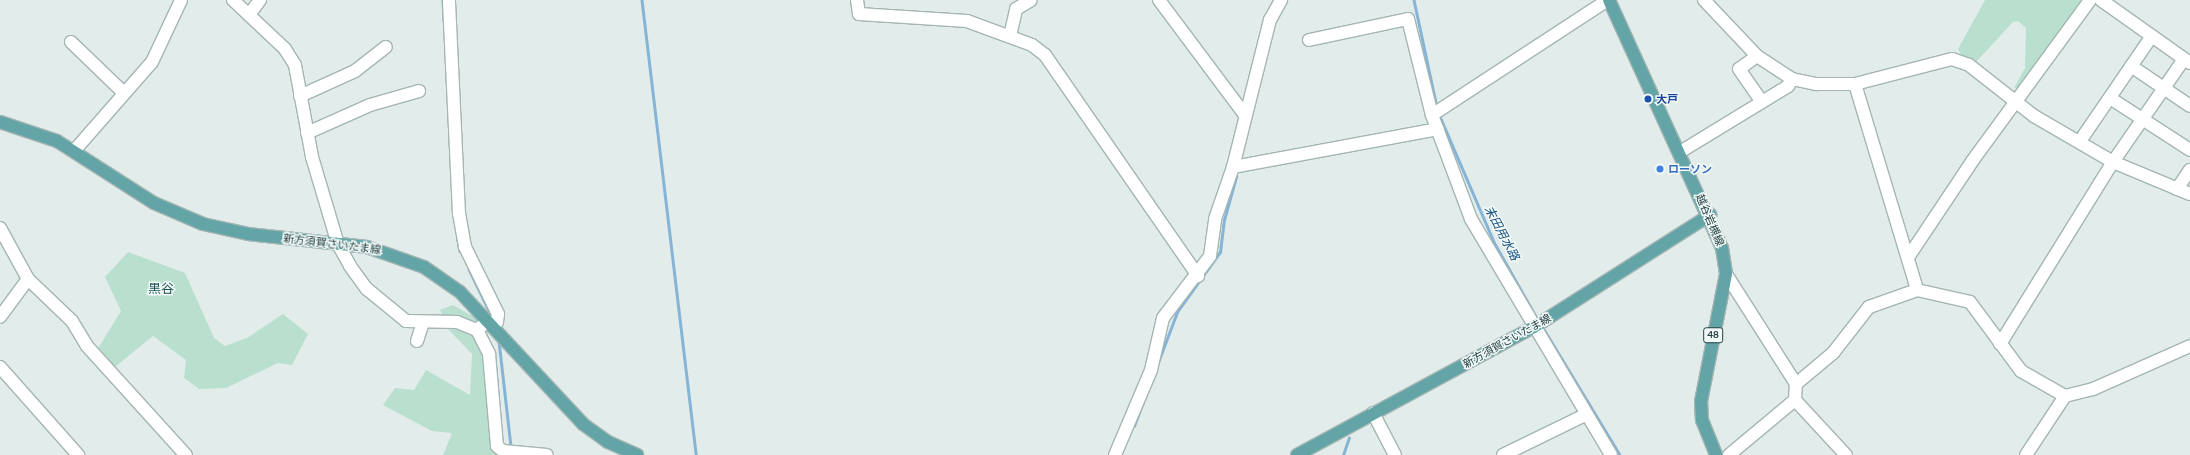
<!DOCTYPE html>
<html>
<head>
<meta charset="utf-8">
<style>
	body { margin:0 }
	#map { position:relative; width:2190px; height:455px; overflow:hidden; background:#e2edeb; font-family:Lato,"Noto Sans JP",sans-serif }
	div>[style] { position:absolute }
	[style*='--x'] { left:calc(var(--x)*1px); top:calc(var(--y)*1px); width:calc(var(--w)*1px); rotate:calc(var(--a)*1deg) }
	.green>* { inset:0; background:#b9e0ce }
	.stream>* { height:2.5px; margin:-1.25px; padding:0 1.25px; transform-origin:1.25px; border-radius:1.25px; background:#86b4d6 }
	.roads { filter:drop-shadow(1px 0 #a4b5b4) drop-shadow(-1px 0 #a4b5b4) drop-shadow(0 1px #a4b5b4) drop-shadow(0 -1px #a4b5b4) }
	.minor>* { height:12px; margin:-6px; padding:0 6px; transform-origin:6px; border-radius:6px; background:#fff }
	.major>* { height:12px; margin:-6px; padding:0 6px; transform-origin:6px; border-radius:6px; background:#63a5a6 }
	.dots>* { width:11px; height:11px; translate:-50% -50%; box-sizing:border-box; border:2px solid #f2f9f8; border-radius:50% }
	span { translate:-50% -50%; white-space:nowrap; text-align:center; line-height:1.15; -webkit-text-stroke:3px #f2f9f8; paint-order:stroke }
	.shield-label span { padding:1px 3px; background:#f2f9f8; border:1px solid; border-radius:3px; -webkit-text-stroke-width:0 }
	.shield-label { font-size:10px; color:#203f3f; font-weight:700 }
	.transit-label { font-size:11px; color:#164399; font-weight:700 }
	.left { translate:0 -50%; text-align:left }
	.shop-label { font-size:11px; color:#366cbe; font-weight:700 }
	.street-label { font-size:11px; color:#203f3f }
	.water-label { font-size:12px; color:#165280; font-style:italic }
	.quarter-label { font-size:13px; color:#1b5253 }
</style>
</head>
<body>
<div id="map">
	<div class="green">
		<div style="clip-path:polygon(1985px 0,2082px 0,2083px 2px,2023px 87px,2014px 88px,2025px 68px,2026px 28px,2018px 21px,2013px 22px,1976px 62px,1963px 58px,1958px 49px)"></div>
		<div style="clip-path:polygon(128px 252px,185px 273px,214px 338px,225px 346px,247px 338px,283px 314px,308px 334px,292px 365px,278px 363px,226px 388px,199px 389px,184px 378px,186px 360px,153px 336px,115px 367px,97px 350px,121px 311px,105px 277px)"></div>
		<div style="clip-path:polygon(453px 305px,479px 320px,487px 331px,499px 381px,499px 455px,443px 455px,452px 433px,432px 431px,383px 405px,395px 388px,414px 390px,426px 370px,470px 395px,472px 354px,448px 329px,440px 310px)"></div>
	</div>
	<div class="stream">
		<div style="--x:443;--y:0;--w:21;--a:87"></div>
		<div style="--x:642;--y:0;--w:458;--a:83.2"></div>
		<div style="--x:1414;--y:0;--w:109;--a:77.9"></div>
		<div style="--x:1439;--y:114;--w:139;--a:66.7"></div>
		<div style="--x:1494;--y:242;--w:90;--a:60.6"></div>
		<div style="--x:458;--y:240;--w:11;--a:80"></div>
		<div style="--x:469;--y:269;--w:53;--a:64.4"></div>
		<div style="--x:1542;--y:326;--w:151;--a:58.8"></div>
		<div style="--x:499;--y:341;--w:107;--a:83.5"></div>
		<div style="--x:1134;--y:426;--w:122;--a:-69.3"></div>
		<div style="--x:1177;--y:312;--w:74;--a:-54.4"></div>
		<div style="--x:1220;--y:252;--w:32;--a:-83"></div>
		<div style="--x:1224;--y:220;--w:45;--a:-74.4"></div>
		<div style="--x:1343;--y:455;--w:18;--a:-71"></div>
	</div>
	<div class="roads">
		<div class="minor">
			<div style="--x:233;--y:0;--w:71;--a:43.3"></div>
			<div style="--x:285;--y:49;--w:19;--a:58"></div>
			<div style="--x:295;--y:65;--w:94;--a:79.5"></div>
			<div style="--x:312;--y:157;--w:91;--a:73.4"></div>
			<div style="--x:338;--y:244;--w:25;--a:61"></div>
			<div style="--x:350;--y:266;--w:29;--a:54"></div>
			<div style="--x:367;--y:289;--w:50;--a:39.4"></div>
			<div style="--x:406;--y:321;--w:51;--a:1.1"></div>
			<div style="--x:457;--y:322;--w:22;--a:22"></div>
			<div style="--x:477;--y:330;--w:11;--a:-41"></div>
			<div style="--x:485;--y:323;--w:12;--a:-5"></div>
			<div style="--x:497;--y:322;--w:8;--a:-83"></div>
			<div style="--x:498;--y:314;--w:75;--a:-116.2"></div>
			<div style="--x:465;--y:247;--w:34;--a:-100"></div>
			<div style="--x:459;--y:214;--w:214;--a:-92.7"></div>
			<div style="--x:857;--y:0;--w:14;--a:82"></div>
			<div style="--x:859;--y:14;--w:108;--a:3.7"></div>
			<div style="--x:967;--y:21;--w:69;--a:20.3"></div>
			<div style="--x:1032;--y:45;--w:16;--a:38"></div>
			<div style="--x:1045;--y:55;--w:269;--a:55.3"></div>
			<div style="--x:1159;--y:0;--w:144;--a:53.2"></div>
			<div style="--x:1704;--y:0;--w:77;--a:46.6"></div>
			<div style="--x:1757;--y:56;--w:42;--a:33.3"></div>
			<div style="--x:1792;--y:79;--w:25;--a:12"></div>
			<div style="--x:1816;--y:84;--w:39;--a:0"></div>
			<div style="--x:1855;--y:84;--w:100;--a:-14.5"></div>
			<div style="--x:1952;--y:59;--w:18;--a:19"></div>
			<div style="--x:1969;--y:65;--w:83;--a:38.1"></div>
			<div style="--x:2034;--y:116;--w:91;--a:30.2"></div>
			<div style="--x:2113;--y:162;--w:83;--a:22.6"></div>
			<div style="--x:2101;--y:0;--w:109;--a:35.3"></div>
			<div style="--x:249;--y:15;--w:19;--a:-54"></div>
			<div style="--x:1010;--y:36;--w:28;--a:-77"></div>
			<div style="--x:1016;--y:9;--w:17;--a:-31"></div>
			<div style="--x:1309;--y:40;--w:101;--a:-12"></div>
			<div style="--x:1408;--y:19;--w:99;--a:76"></div>
			<div style="--x:1432;--y:115;--w:111;--a:69.4"></div>
			<div style="--x:1471;--y:219;--w:274;--a:59.3"></div>
			<div style="--x:71;--y:42;--w:74;--a:43.9"></div>
			<div style="--x:1757;--y:56;--w:22;--a:144"></div>
			<div style="--x:1739;--y:69;--w:40;--a:55.1"></div>
			<div style="--x:2131;--y:66;--w:71;--a:34.1"></div>
			<div style="--x:1855;--y:84;--w:215;--a:73.2"></div>
			<div style="--x:300;--y:96;--w:60;--a:-24.4"></div>
			<div style="--x:355;--y:71;--w:39;--a:-38"></div>
			<div style="--x:2110;--y:98;--w:95;--a:33"></div>
			<div style="--x:1432;--y:115;--w:210;--a:-33.2"></div>
			<div style="--x:307;--y:133;--w:69;--a:-24"></div>
			<div style="--x:370;--y:105;--w:51;--a:-15.9"></div>
			<div style="--x:2080;--y:141;--w:127;--a:-55.6"></div>
			<div style="--x:74;--y:151;--w:118;--a:-48.8"></div>
			<div style="--x:152;--y:62;--w:68;--a:-64.9"></div>
			<div style="--x:1680;--y:152;--w:127;--a:-31.4"></div>
			<div style="--x:1788;--y:86;--w:8;--a:-60"></div>
			<div style="--x:1233;--y:167;--w:208;--a:-10.5"></div>
			<div style="--x:2177;--y:189;--w:23;--a:-56"></div>
			<div style="--x:0;--y:228;--w:58;--a:61.2"></div>
			<div style="--x:28;--y:279;--w:61;--a:43.7"></div>
			<div style="--x:72;--y:321;--w:29;--a:59"></div>
			<div style="--x:87;--y:346;--w:147;--a:47.8"></div>
			<div style="--x:1909;--y:256;--w:115;--a:-56.3"></div>
			<div style="--x:1973;--y:160;--w:198;--a:-53.8"></div>
			<div style="--x:1726;--y:274;--w:130;--a:57.5"></div>
			<div style="--x:1796;--y:384;--w:16;--a:94"></div>
			<div style="--x:1795;--y:400;--w:75;--a:47.2"></div>
			<div style="--x:0;--y:317;--w:47;--a:-53.6"></div>
			<div style="--x:477;--y:330;--w:27;--a:63"></div>
			<div style="--x:489;--y:354;--w:92;--a:85"></div>
			<div style="--x:497;--y:446;--w:8;--a:40"></div>
			<div style="--x:503;--y:451;--w:44;--a:5.2"></div>
			<div style="--x:417;--y:341;--w:20;--a:-72"></div>
			<div style="--x:2000;--y:344;--w:214;--a:-58.2"></div>
			<div style="--x:2113;--y:162;--w:125;--a:-55.4"></div>
			<div style="--x:0;--y:367;--w:118;--a:48.4"></div>
			<div style="--x:1796;--y:384;--w:48;--a:-40"></div>
			<div style="--x:1833;--y:353;--w:58;--a:-52"></div>
			<div style="--x:1869;--y:307;--w:51;--a:-19.5"></div>
			<div style="--x:1917;--y:290;--w:54;--a:12.8"></div>
			<div style="--x:1970;--y:302;--w:86;--a:53.5"></div>
			<div style="--x:2021;--y:371;--w:51;--a:29.6"></div>
			<div style="--x:1373;--y:413;--w:47;--a:62.4"></div>
			<div style="--x:1115;--y:455;--w:92;--a:-67"></div>
			<div style="--x:1151;--y:370;--w:53;--a:-77"></div>
			<div style="--x:1163;--y:318;--w:78;--a:-52.8"></div>
			<div style="--x:1210;--y:256;--w:37;--a:-82"></div>
			<div style="--x:1215;--y:219;--w:55;--a:-70.9"></div>
			<div style="--x:1233;--y:167;--w:152;--a:-75.9"></div>
			<div style="--x:1270;--y:20;--w:23;--a:-61"></div>
			<div style="--x:1503;--y:455;--w:91;--a:-26"></div>
			<div style="--x:1729;--y:455;--w:86;--a:-39.8"></div>
			<div style="--x:2026;--y:455;--w:71;--a:-56.5"></div>
			<div style="--x:2065;--y:396;--w:29;--a:-14"></div>
			<div style="--x:2093;--y:389;--w:106;--a:-23.9"></div>
		</div>
		<div class="major">
			<div style="--x:1609;--y:0;--w:273;--a:65.5"></div>
			<div style="--x:1722;--y:248;--w:26;--a:81"></div>
			<div style="--x:1726;--y:274;--w:129;--a:101.1"></div>
			<div style="--x:1701;--y:401;--w:19;--a:87"></div>
			<div style="--x:1702;--y:420;--w:38;--a:68"></div>
			<div style="--x:0;--y:122;--w:60;--a:18.4"></div>
			<div style="--x:57;--y:141;--w:115;--a:32.6"></div>
			<div style="--x:154;--y:203;--w:53;--a:23.2"></div>
			<div style="--x:203;--y:224;--w:46;--a:12.5"></div>
			<div style="--x:248;--y:234;--w:120;--a:6.2"></div>
			<div style="--x:367;--y:247;--w:60;--a:19.3"></div>
			<div style="--x:424;--y:267;--w:44;--a:34.8"></div>
			<div style="--x:460;--y:292;--w:180;--a:47"></div>
			<div style="--x:583;--y:424;--w:31;--a:36"></div>
			<div style="--x:608;--y:442;--w:32;--a:24"></div>
			<div style="--x:1297;--y:455;--w:269;--a:-28.4"></div>
			<div style="--x:1534;--y:327;--w:209;--a:-32.5"></div>
		</div>
	</div>
	<div class="dots">
		<div style="left:1648px;top:99px;background:#1a4fb4"></div>
		<div style="left:1660px;top:169px;background:#3f7fe0"></div>
	</div>
	<div class="shield-label">
		<span style="left:1713px;top:335px">48</span>
	</div>
	<div class="transit-label">
		<span class="left" style="left:1656px;top:99px">大戸</span>
	</div>
	<div class="shop-label">
		<span class="left" style="left:1668px;top:169px">ローソン</span>
	</div>
	<div class="street-label">
		<span style="left:1710px;top:220px;rotate:67deg">越谷岩槻線</span>
		<span style="left:332px;top:244px;rotate:7deg">新方須賀さいたま線</span>
		<span style="left:1507px;top:341px;rotate:-29deg">新方須賀さいたま線</span>
	</div>
	<div class="water-label">
		<span style="left:1502px;top:233px;rotate:62deg">末田用水路</span>
	</div>
	<div class="quarter-label">
		<span style="left:161px;top:288px">黒谷</span>
	</div>
</div>
</body>
</html>
